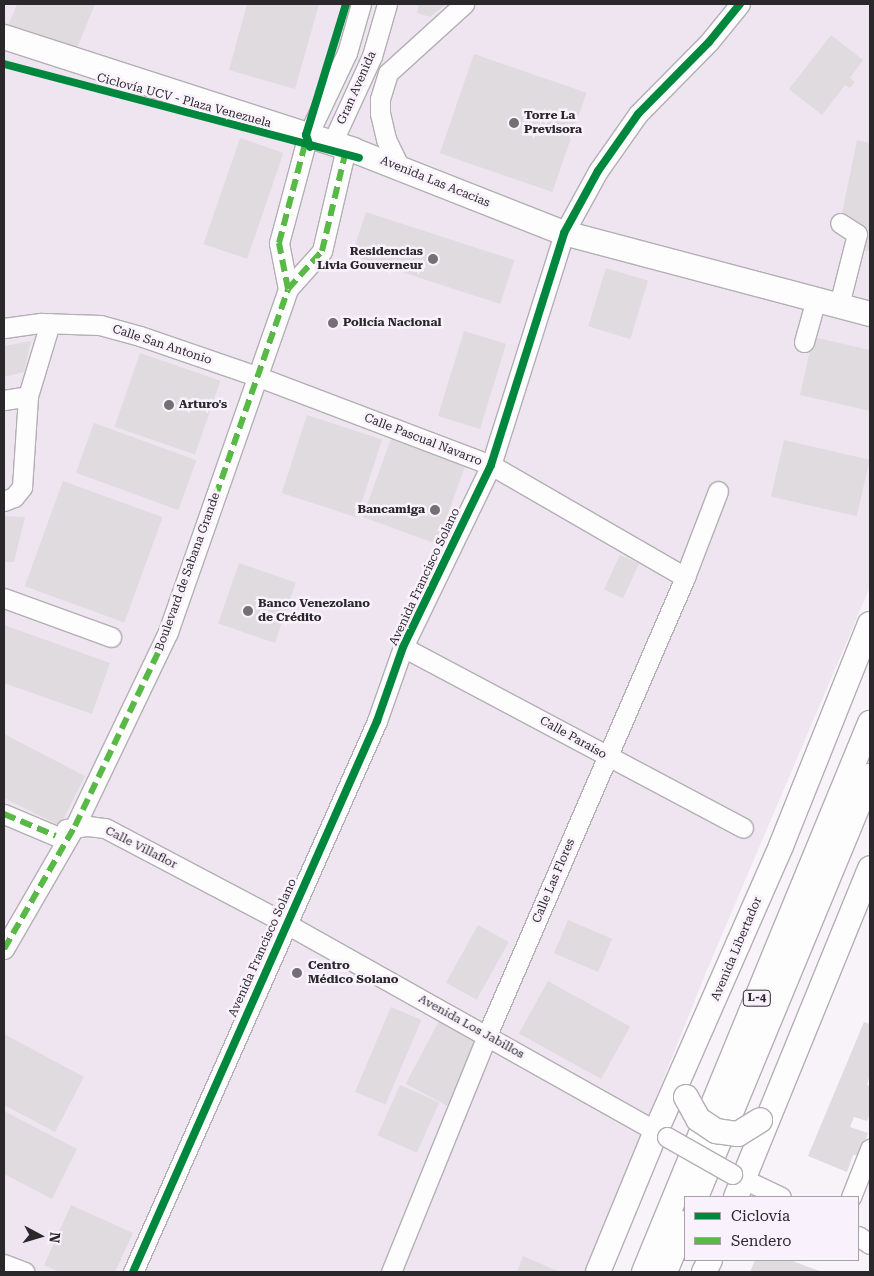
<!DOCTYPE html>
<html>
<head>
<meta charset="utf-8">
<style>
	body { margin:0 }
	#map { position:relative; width:874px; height:1276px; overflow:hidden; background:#f8f3f9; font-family:"Roboto Serif",serif }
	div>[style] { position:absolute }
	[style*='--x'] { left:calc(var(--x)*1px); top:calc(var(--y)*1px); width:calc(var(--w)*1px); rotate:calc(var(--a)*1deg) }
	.built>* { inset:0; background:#eee5f1 }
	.building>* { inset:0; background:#dfdbdf; transform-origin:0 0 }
	.roads { filter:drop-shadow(1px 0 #b3afb4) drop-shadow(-1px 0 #b3afb4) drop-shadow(0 1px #b3afb4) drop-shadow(0 -1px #b3afb4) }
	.minor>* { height:19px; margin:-9.5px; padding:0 9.5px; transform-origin:9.5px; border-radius:9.5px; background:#fefdfe }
	.major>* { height:24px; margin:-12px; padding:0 12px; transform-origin:12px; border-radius:12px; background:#fefdfe }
	.bridges { filter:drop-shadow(1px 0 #b3afb4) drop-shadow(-1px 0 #b3afb4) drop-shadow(0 1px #b3afb4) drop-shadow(0 -1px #b3afb4) }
	.minor-bridge>* { height:19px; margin:-9.5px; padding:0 9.5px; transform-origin:9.5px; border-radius:9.5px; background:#fefdfe }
	.major-bridge>* { height:24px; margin:-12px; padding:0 12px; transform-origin:12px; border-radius:12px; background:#fefdfe }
	.quiet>* { height:6px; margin-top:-3px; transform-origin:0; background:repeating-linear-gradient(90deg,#58b947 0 12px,transparent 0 18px) }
	.cycleway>* { height:8px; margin:-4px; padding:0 4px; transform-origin:4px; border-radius:4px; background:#00873e }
	.dots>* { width:14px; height:14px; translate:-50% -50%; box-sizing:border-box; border:2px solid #f9f1fb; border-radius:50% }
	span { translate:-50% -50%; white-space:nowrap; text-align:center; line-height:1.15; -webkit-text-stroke:5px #f9f1fb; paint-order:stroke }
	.shield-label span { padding:1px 4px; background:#f9f1fb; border:1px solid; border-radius:4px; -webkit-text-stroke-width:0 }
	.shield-label { font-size:11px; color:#2b282c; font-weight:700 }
	.street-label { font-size:12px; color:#2b282c }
	.poi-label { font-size:12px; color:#2b282c; font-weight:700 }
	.left { translate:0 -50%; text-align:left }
	.right { translate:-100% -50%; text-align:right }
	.frame { position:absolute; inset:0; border:5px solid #2b282c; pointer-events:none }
	.legend { position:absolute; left:684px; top:1196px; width:175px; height:65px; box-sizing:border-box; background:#f9f1fb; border:1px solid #a7a1a8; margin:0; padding:6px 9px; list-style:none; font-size:15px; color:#2b282c }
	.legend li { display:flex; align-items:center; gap:10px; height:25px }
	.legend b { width:25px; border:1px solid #a7a1a8 }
	.north { position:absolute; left:15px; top:1211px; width:50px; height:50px; -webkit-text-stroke:4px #f9f1fb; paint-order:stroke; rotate:96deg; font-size:14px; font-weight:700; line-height:20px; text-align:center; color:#2b282c }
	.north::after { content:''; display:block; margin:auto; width:18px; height:22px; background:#2b282c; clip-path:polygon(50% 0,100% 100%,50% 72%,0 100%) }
</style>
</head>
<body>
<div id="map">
	<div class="built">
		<div style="clip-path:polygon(4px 4px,870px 4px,870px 587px,707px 970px,586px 1272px,4px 1272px)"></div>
	</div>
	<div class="building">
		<div style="clip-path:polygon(17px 4px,95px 4px,75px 53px,8px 26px)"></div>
		<div style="clip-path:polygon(247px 4px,319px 4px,295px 89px,229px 70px)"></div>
		<div style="clip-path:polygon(419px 4px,446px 4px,430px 17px,417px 13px)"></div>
		<div style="clip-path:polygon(831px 35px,863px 60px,850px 78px,855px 82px,850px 88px,845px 85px,822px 115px,789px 89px)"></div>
		<div style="left:474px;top:54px;width:119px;height:105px;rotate:19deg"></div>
		<div style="left:240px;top:138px;width:46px;height:112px;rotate:19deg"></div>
		<div style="clip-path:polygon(857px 140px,870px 143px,870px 251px,859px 249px,863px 228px,840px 223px)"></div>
		<div style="left:366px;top:212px;width:156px;height:46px;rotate:18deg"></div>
		<div style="left:606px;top:268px;width:44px;height:61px;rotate:17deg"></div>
		<div style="left:464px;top:331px;width:44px;height:89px;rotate:17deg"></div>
		<div style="clip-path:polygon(813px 337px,870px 350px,870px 411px,800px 395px)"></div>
		<div style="clip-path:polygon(31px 341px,24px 372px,4px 377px,4px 346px)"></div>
		<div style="left:140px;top:353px;width:85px;height:78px;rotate:19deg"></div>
		<div style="left:307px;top:415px;width:79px;height:82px;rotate:18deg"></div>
		<div style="left:94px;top:423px;width:109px;height:53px;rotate:20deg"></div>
		<div style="left:391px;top:439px;width:79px;height:83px;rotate:20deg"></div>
		<div style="left:784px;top:440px;width:88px;height:58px;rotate:13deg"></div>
		<div style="left:63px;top:481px;width:106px;height:112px;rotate:20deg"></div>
		<div style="clip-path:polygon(4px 516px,25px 517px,14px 562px,4px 562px)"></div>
		<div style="left:620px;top:555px;width:21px;height:38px;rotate:25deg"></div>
		<div style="left:239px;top:563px;width:60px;height:64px;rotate:19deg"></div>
		<div style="clip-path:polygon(4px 625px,110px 663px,92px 714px,4px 683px)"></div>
		<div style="clip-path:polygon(4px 734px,85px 776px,60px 826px,4px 798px)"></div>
		<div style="left:568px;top:920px;width:48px;height:36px;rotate:23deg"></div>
		<div style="left:478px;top:925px;width:35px;height:66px;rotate:29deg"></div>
		<div style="left:548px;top:981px;width:94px;height:60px;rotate:29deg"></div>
		<div style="left:391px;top:1007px;width:33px;height:92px;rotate:23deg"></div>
		<div style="left:439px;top:1021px;width:47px;height:71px;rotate:28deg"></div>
		<div style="clip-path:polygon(864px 1022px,870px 1024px,870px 1074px,867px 1085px,870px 1086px,870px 1113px,867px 1121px,854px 1117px,850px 1127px,868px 1133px,860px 1155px,853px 1155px,847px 1172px,808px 1156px)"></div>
		<div style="clip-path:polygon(4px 1034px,84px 1077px,55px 1132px,4px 1105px)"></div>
		<div style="left:400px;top:1085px;width:43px;height:55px;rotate:24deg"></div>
		<div style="clip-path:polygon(4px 1111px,77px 1149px,52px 1199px,4px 1174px)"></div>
		<div style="clip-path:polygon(71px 1205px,133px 1233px,115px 1272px,59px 1272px,44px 1265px)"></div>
		<div style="clip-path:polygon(523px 1256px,560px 1272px,517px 1272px)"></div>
		<div style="clip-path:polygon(755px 1260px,790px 1260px,822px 1272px,750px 1272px)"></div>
	</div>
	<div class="roads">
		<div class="minor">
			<div style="--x:332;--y:143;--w:96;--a:-65.3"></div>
			<div style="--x:372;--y:56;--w:54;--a:-73.9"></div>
			<div style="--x:400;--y:168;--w:32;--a:-116"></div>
			<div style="--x:386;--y:139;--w:26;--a:-103"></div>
			<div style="--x:380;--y:114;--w:15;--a:-90"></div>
			<div style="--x:380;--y:99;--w:27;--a:-73"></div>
			<div style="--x:388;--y:73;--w:103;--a:-42.2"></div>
			<div style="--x:288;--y:289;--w:47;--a:-101.1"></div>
			<div style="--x:279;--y:243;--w:112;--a:-75"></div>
			<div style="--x:308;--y:135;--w:91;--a:-64.6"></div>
			<div style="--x:347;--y:53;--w:51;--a:-74.1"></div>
			<div style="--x:839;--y:305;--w:73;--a:-75.8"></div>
			<div style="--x:857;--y:234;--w:20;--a:-147"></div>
			<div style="--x:4;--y:328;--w:37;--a:-8"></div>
			<div style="--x:41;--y:323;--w:59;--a:1.9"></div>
			<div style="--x:100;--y:325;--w:41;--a:15.4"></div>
			<div style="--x:140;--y:336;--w:126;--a:19"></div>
			<div style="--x:259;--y:377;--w:248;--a:20.8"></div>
			<div style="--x:491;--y:465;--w:224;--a:30"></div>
			<div style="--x:804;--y:342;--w:45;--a:-74.4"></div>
			<div style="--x:4;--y:400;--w:24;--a:-9"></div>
			<div style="--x:4;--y:501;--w:11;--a:-22"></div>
			<div style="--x:14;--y:497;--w:13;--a:-51"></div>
			<div style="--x:22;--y:487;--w:91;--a:-86.2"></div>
			<div style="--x:28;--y:396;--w:76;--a:-73.2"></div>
			<div style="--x:4;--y:598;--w:114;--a:20"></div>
			<div style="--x:403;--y:647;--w:385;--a:28"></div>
			<div style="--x:4;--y:814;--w:56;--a:22.9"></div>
			<div style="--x:66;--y:829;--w:22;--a:-8"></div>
			<div style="--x:88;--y:826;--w:17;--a:7"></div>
			<div style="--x:105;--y:828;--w:204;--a:27.8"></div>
			<div style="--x:285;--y:923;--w:438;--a:29.3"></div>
			<div style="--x:4;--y:949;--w:142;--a:-60"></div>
			<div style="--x:75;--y:826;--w:215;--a:-64.4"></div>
			<div style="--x:168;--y:632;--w:363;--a:-70.7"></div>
			<div style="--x:288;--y:289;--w:51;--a:-48.2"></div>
			<div style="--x:322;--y:251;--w:106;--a:-76.9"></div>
			<div style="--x:733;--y:1174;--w:53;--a:25.6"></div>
			<div style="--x:851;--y:1197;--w:52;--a:-68.4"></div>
			<div style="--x:858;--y:1236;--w:14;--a:34"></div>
			<div style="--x:4;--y:1264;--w:22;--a:21"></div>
			<div style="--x:133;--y:1272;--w:603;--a:-66.11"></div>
			<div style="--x:377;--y:721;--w:78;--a:-70.6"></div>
			<div style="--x:403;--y:647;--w:202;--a:-64.2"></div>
			<div style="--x:491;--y:465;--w:243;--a:-72.5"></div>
			<div style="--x:564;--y:233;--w:71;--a:-61.3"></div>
			<div style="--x:598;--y:171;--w:70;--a:-54.9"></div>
			<div style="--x:638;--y:114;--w:101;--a:-45.4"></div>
			<div style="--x:709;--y:42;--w:49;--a:-50.8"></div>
			<div style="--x:391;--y:1272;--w:256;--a:-67.9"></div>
			<div style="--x:487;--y:1035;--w:499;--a:-66.6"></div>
			<div style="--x:685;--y:577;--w:92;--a:-69"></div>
		</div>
		<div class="major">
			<div style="--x:4;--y:37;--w:367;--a:17.9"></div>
			<div style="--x:353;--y:150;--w:227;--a:21.5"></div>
			<div style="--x:564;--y:233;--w:317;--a:14.8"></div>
			<div style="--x:696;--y:1197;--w:456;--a:-67.5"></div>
			<div style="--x:736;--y:1197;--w:355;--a:-67.8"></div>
			<div style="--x:598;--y:1272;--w:152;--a:-67.6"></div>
			<div style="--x:656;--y:1131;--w:311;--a:-66.3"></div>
			<div style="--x:781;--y:846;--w:239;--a:-68.2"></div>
			<div style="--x:644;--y:1272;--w:594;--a:-67.63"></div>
			<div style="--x:665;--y:1272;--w:53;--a:-67.8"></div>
			<div style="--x:704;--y:1272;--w:13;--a:-63"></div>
		</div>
	</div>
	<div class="bridges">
		<div class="minor-bridge">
			<div style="--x:667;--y:1137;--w:75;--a:29.6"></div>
		</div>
		<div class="major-bridge">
			<div style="--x:686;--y:1097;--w:25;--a:61"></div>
			<div style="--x:698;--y:1119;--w:22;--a:34"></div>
			<div style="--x:716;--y:1131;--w:22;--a:8"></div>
			<div style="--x:738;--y:1134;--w:26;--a:-32"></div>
		</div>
	</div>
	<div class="quiet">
		<div style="--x:288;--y:289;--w:47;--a:-101.1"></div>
		<div style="--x:279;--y:243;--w:106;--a:-75.3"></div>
		<div style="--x:4;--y:814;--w:56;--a:22.9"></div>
		<div style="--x:4;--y:949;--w:142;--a:-60"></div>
		<div style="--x:75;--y:826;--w:215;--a:-64.4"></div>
		<div style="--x:168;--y:632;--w:363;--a:-70.7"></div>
		<div style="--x:288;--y:289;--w:51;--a:-48.2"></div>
		<div style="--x:322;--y:251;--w:104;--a:-76.6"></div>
	</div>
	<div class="cycleway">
		<div style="--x:4;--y:64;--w:367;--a:14.8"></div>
		<div style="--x:310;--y:147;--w:13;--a:-108"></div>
		<div style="--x:306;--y:135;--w:137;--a:-73"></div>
		<div style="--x:133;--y:1272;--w:603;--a:-66.11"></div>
		<div style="--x:377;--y:721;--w:78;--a:-70.6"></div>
		<div style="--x:403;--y:647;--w:202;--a:-64.2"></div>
		<div style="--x:491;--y:465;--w:243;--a:-72.5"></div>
		<div style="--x:564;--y:233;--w:71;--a:-61.3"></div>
		<div style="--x:598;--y:171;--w:70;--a:-54.9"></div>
		<div style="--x:638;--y:114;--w:101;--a:-45.4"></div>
		<div style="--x:709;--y:42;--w:49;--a:-50.8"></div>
	</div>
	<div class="dots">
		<div style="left:514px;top:123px;background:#736f74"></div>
		<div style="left:433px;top:259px;background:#736f74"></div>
		<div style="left:333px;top:323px;background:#736f74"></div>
		<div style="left:169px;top:405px;background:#736f74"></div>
		<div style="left:435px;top:510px;background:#736f74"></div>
		<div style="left:248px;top:611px;background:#736f74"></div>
		<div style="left:297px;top:973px;background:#736f74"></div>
	</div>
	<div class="shield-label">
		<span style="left:757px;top:998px">L-4</span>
	</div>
	<div class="street-label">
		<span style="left:357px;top:88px;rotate:-66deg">Gran Avenida</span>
		<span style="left:184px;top:101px;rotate:15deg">Ciclovía UCV - Plaza Venezuela</span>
		<span style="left:435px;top:182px;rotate:22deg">Avenida Las Acacias</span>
		<span style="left:162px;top:345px;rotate:18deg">Calle San Antonio</span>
		<span style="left:423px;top:440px;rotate:21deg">Calle Pascual Navarro</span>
		<span style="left:188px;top:572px;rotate:-70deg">Boulevard de Sabana Grande</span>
		<span style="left:425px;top:577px;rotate:-65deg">Avenida Francisco Solano</span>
		<span style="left:573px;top:738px;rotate:29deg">Calle Paraíso</span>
		<span style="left:141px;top:848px;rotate:27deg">Calle Villaflor</span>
		<span style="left:554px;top:881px;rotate:-67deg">Calle Las Flores</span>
		<span style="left:263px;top:948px;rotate:-66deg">Avenida Francisco Solano</span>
		<span style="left:737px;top:949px;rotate:-67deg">Avenida Libertador</span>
		<span style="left:471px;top:1027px;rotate:29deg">Avenida Los Jabillos</span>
	</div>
	<div class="poi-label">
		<span class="left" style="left:524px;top:123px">Torre La<br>Previsora</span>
		<span class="right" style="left:423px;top:259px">Residencias<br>Livia Gouverneur</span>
		<span class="left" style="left:343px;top:323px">Policía Nacional</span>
		<span class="left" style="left:179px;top:405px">Arturo's</span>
		<span class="right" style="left:425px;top:510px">Bancamiga</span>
		<span class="left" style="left:258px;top:611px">Banco Venezolano<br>de Crédito</span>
		<span class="left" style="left:308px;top:973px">Centro<br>Médico Solano</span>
	</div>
	<div class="frame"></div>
	<ul class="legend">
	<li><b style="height:6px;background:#00873e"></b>Ciclovía</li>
	<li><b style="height:6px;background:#58b947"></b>Sendero</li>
	</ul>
	<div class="north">N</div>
</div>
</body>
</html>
